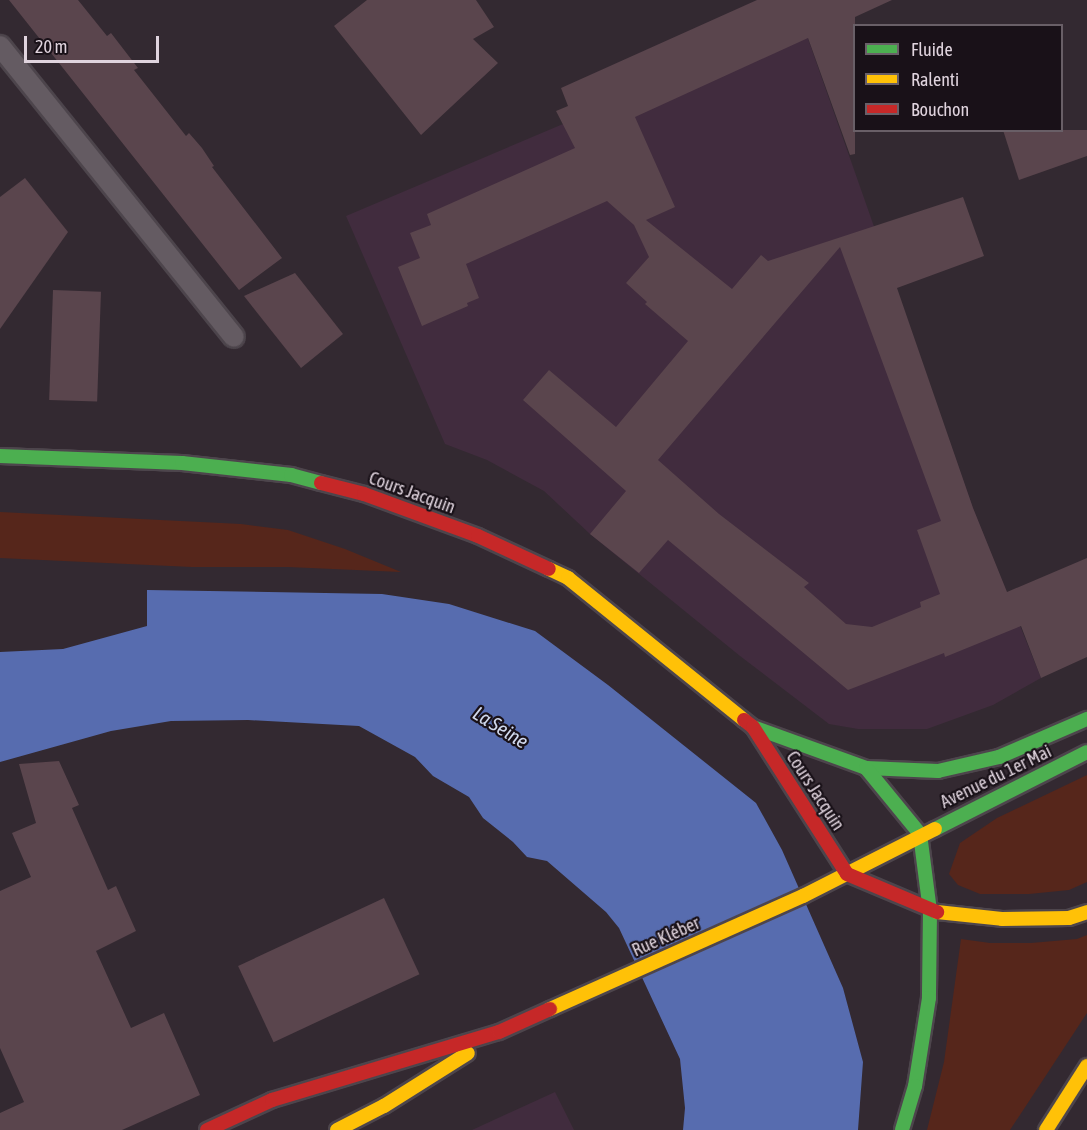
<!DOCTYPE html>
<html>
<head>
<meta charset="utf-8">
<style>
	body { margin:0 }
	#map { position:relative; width:1087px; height:1130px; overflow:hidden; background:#332931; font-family:"Asap Condensed",sans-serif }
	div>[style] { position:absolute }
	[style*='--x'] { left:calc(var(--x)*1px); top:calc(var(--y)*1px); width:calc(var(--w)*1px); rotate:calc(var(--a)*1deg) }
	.built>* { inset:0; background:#412c3e }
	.green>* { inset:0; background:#56261b }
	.water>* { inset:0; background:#576caf }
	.building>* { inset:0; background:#5a454d; transform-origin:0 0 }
	.roads { filter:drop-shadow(2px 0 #4d454c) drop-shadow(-2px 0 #4d454c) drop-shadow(0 2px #4d454c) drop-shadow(0 -2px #4d454c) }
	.lane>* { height:20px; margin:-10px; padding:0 10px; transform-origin:10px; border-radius:10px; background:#645b62 }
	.fast>* { height:14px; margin:-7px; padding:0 7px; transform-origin:7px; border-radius:7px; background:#4caf50 }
	.slow>* { height:14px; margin:-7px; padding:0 7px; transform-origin:7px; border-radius:7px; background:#ffc107 }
	.jam>* { height:14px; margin:-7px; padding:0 7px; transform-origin:7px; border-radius:7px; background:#c62828 }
	span { translate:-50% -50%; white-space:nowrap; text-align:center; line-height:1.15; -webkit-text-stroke:4.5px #191118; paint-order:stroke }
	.street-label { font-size:18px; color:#e0d4de }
	.water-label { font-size:20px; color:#d1d9ed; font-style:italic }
	.legend { position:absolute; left:853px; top:24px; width:210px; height:108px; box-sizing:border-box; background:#191118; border:2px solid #695f67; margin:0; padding:8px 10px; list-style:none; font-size:18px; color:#e0d4de }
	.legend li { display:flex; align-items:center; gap:12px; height:30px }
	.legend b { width:30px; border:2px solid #695f67 }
	.scale { position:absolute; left:24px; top:36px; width:135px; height:27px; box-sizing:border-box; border:3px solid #e0d4de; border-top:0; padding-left:8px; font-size:18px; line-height:21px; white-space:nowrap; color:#e0d4de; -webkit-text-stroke:4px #191118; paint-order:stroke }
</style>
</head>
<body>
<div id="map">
	<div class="built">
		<div style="clip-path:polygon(800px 16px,973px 508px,1041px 678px,993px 705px,927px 729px,858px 729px,829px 724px,740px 656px,590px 534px,544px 491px,487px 460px,445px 444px,346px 216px,563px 124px)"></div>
		<div style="clip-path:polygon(555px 1092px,574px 1130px,472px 1130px)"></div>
	</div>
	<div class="green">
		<div style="clip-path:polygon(0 512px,241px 524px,288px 530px,345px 549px,401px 572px,288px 567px,192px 567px,0 558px)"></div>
		<div style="clip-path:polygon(1087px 775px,1087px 882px,1069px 890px,1029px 894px,980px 894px,958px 885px,949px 874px,960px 843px,997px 818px)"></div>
		<div style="clip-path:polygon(1087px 935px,1087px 1013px,1010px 1130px,927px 1130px,944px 1062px,961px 939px,990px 943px,1031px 943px,1077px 939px)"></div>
	</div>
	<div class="water">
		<div style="clip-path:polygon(147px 590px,382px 594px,449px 604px,535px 631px,608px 685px,756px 803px,782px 850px,843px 988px,863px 1062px,858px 1130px,683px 1130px,685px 1108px,680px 1059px,619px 928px,606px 912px,547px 861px,527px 857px,513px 842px,483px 818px,469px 797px,433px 776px,415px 757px,359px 726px,248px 720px,171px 721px,111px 731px,0 762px,0 652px,63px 649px,147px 626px)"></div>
	</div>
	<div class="building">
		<div style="clip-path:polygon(9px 0,78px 0,107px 36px,111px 33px,138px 68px,134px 70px,186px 136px,189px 133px,202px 148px,214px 166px,212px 167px,282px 258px,239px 290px)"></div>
		<div style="clip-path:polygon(367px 0,476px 0,494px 27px,473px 39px,498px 63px,421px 135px,334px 26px)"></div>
		<div style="clip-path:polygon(evenodd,757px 0,892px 0,855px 17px,855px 154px,850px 155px,808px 38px,635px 117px,675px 207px,646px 220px,732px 289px,761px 255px,768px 261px,963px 197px,984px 256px,897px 288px,973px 508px,1007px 592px,1087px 558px,1087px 657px,1041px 678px,1021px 626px,945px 657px,944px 653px,848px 690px,668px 540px,639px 573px,590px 534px,626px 491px,523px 400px,549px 370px,616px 427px,688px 341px,645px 304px,647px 302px,626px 283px,649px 257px,634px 225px,607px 201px,466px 264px,479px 298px,467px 303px,468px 306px,422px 326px,398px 267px,420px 258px,410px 233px,431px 225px,427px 214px,575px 148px,556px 111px,568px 106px,561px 88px,757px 0,840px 247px,941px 521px,917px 530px,940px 594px,920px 602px,921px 607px,872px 627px,846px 624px,804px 587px,809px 583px,719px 514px,658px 460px,840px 247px)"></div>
		<div style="clip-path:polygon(1003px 130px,1087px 130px,1087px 156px,1019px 180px)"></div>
		<div style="clip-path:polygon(25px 178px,68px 232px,0 329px,0 197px)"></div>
		<div style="clip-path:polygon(295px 273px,343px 334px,301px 368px,244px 296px)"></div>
		<div style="left:53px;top:290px;width:48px;height:110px;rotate:2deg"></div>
		<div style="clip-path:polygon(59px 761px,79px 805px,72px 808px,108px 890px,116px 886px,136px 931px,96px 951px,131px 1028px,164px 1013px,200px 1095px,122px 1130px,0 1130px,0 1113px,24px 1102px,0 1048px,0 891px,31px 877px,12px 833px,36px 823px,19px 764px)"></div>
		<div style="left:384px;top:898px;width:84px;height:161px;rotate:65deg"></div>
	</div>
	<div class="roads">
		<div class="lane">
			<div style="--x:0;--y:46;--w:373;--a:51.2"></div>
		</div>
		<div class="fast">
			<div style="--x:0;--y:456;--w:182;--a:2.2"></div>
			<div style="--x:182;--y:463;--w:110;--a:6.3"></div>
			<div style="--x:291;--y:475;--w:31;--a:15"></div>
			<div style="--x:753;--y:727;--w:120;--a:19.9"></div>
			<div style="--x:866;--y:768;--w:72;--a:2.4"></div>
			<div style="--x:938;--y:771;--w:63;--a:-12.9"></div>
			<div style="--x:999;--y:757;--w:96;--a:-23.4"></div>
			<div style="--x:866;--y:768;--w:85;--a:50.7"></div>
			<div style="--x:920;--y:834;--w:78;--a:82.6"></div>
			<div style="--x:930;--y:911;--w:87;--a:90.7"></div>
			<div style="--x:929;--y:998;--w:89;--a:99"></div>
			<div style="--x:915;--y:1086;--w:46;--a:106.5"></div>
			<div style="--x:935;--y:829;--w:170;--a:-26.9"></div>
		</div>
		<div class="slow">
			<div style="--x:549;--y:569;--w:21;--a:25"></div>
			<div style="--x:568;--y:578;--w:226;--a:38.9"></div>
			<div style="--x:937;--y:912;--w:65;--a:6.1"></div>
			<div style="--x:1002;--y:919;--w:67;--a:-0.9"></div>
			<div style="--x:1069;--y:918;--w:19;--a:-18"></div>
			<div style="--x:550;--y:1009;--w:277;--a:-24.1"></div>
			<div style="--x:803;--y:896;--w:148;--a:-26.9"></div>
			<div style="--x:337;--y:1130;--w:53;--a:-27.1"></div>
			<div style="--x:384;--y:1106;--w:99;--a:-32.2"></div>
			<div style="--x:1046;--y:1130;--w:76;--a:-57.4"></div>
		</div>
		<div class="jam">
			<div style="--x:321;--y:483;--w:44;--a:14.3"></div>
			<div style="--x:364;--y:494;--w:121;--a:20.2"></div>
			<div style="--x:478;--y:536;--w:78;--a:24.9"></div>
			<div style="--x:744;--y:720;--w:11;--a:38"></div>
			<div style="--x:753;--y:727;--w:174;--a:57.4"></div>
			<div style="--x:847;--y:874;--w:98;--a:22.9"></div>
			<div style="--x:207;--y:1130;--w:72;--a:-24.8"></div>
			<div style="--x:272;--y:1100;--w:237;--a:-16.7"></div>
			<div style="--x:499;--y:1032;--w:56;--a:-24.3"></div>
		</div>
	</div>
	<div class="street-label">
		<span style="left:412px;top:493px;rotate:20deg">Cours Jacquin</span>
		<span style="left:996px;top:777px;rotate:-26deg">Avenue du 1er Mai</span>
		<span style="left:815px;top:791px;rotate:57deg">Cours Jacquin</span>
		<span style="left:666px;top:937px;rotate:-24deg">Rue Kléber</span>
	</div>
	<div class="water-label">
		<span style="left:501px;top:727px;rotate:32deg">La Seine</span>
	</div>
	<ul class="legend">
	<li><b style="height:8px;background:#4caf50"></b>Fluide</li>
	<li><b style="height:8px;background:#ffc107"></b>Ralenti</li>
	<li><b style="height:8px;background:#c62828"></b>Bouchon</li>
	</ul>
	<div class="scale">20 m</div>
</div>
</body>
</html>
